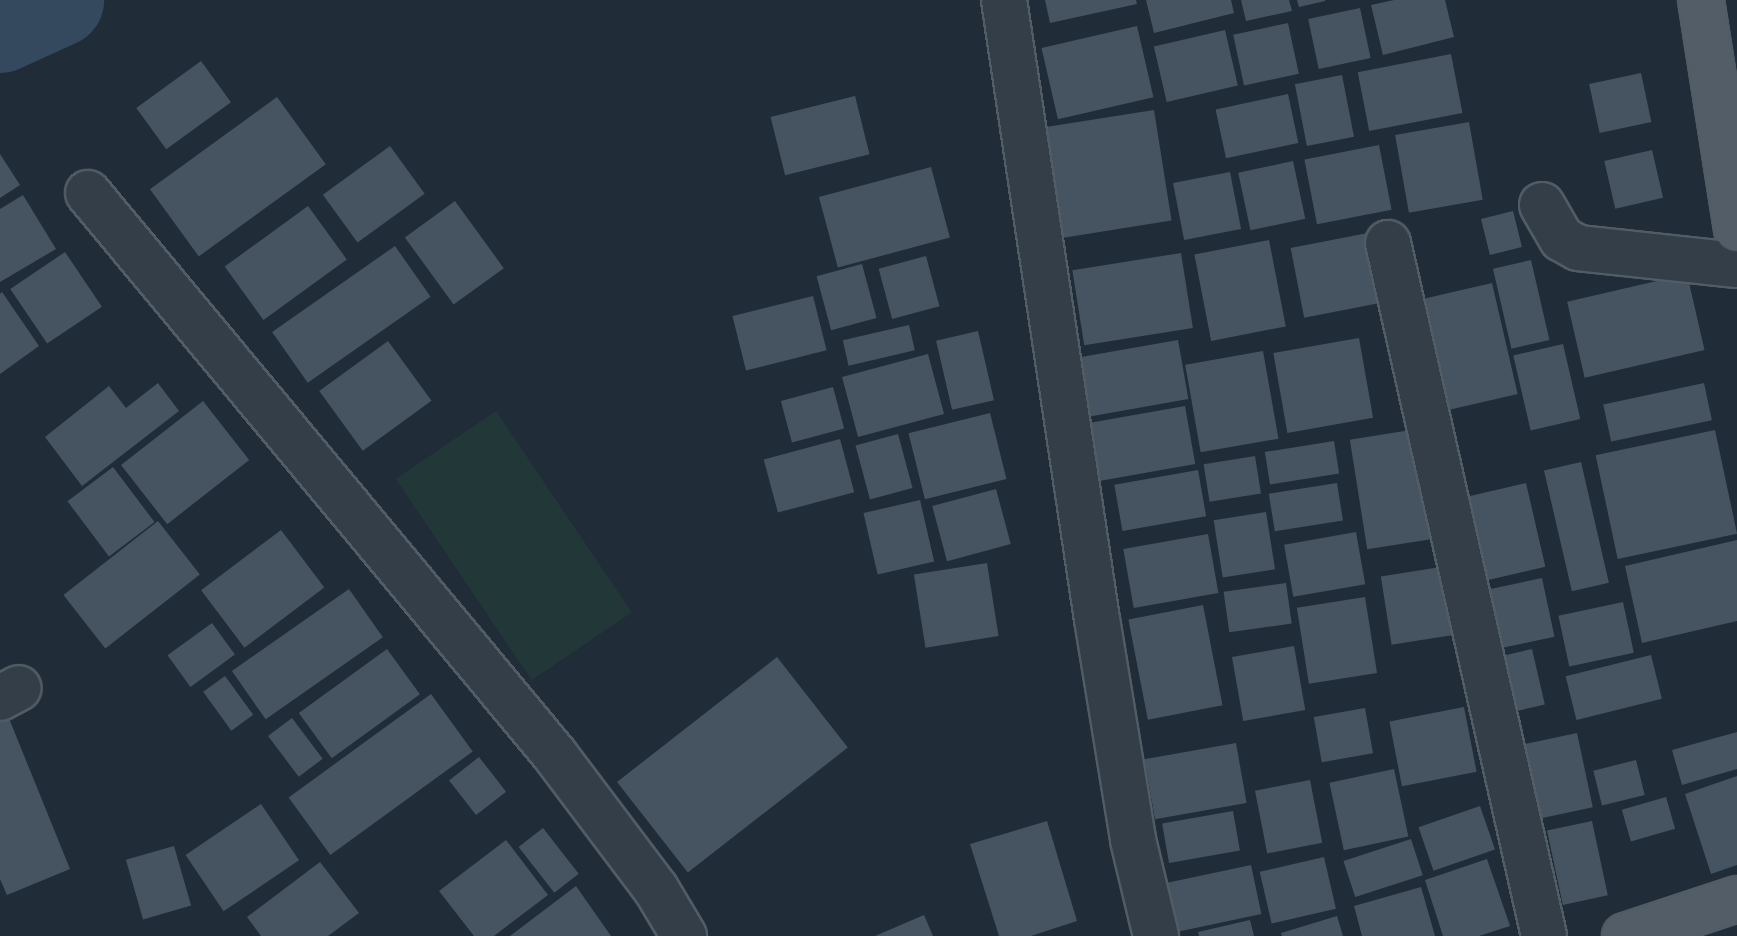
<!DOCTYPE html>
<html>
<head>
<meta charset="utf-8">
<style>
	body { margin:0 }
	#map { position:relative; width:1737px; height:936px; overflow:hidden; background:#202c37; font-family:Jost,sans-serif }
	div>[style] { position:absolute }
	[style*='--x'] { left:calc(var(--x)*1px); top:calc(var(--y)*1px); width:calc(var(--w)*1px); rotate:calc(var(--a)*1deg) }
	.green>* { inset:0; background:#223838; transform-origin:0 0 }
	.river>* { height:94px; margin:-47px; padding:0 47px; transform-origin:47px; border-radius:47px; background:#34495e }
	.building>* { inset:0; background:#465461; transform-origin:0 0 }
	.roads { filter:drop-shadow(2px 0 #515c65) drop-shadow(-2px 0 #515c65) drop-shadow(0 2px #515c65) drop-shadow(0 -2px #515c65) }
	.minor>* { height:44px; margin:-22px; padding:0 22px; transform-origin:22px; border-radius:22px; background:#343e48 }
	.major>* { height:44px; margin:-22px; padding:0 22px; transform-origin:22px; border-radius:22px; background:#525d68 }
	span { translate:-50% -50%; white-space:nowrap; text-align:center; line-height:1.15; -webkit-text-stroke:6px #19232c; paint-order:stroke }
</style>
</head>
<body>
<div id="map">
	<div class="green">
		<div style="left:496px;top:411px;width:243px;height:121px;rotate:56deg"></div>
	</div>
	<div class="river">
		<div style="--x:0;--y:26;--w:63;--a:-24.5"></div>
	</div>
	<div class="building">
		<div style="clip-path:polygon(1045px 0,1136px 0,1137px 4px,1050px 23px)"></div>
		<div style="clip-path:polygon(1146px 0,1231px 0,1234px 13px,1154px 33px)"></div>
		<div style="clip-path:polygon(1241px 0,1289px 0,1292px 11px,1246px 21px)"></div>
		<div style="clip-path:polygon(1297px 0,1325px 0,1325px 1px,1299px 7px)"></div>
		<div style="clip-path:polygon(1394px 0,1445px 0,1454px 37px,1383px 55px,1371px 5px)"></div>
		<div style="left:1360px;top:8px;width:51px;height:53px;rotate:78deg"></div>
		<div style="left:1288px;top:23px;width:52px;height:56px;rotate:78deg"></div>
		<div style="left:1137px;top:26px;width:73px;height:98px;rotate:77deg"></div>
		<div style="left:1225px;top:30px;width:57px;height:73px;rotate:77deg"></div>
		<div style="left:1451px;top:54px;width:60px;height:95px;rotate:79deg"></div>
		<div style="left:201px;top:61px;width:51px;height:80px;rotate:54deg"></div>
		<div style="left:1641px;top:73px;width:50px;height:53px;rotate:78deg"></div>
		<div style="left:1342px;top:75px;width:63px;height:48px;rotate:79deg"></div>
		<div style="left:1288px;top:94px;width:50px;height:74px;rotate:78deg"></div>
		<div style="left:855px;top:96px;width:60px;height:87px;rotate:76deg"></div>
		<div style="left:277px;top:97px;width:83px;height:157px;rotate:54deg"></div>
		<div style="left:1154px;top:110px;width:112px;height:111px;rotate:81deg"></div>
		<div style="left:1469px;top:122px;width:79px;height:75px;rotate:80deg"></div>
		<div style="left:1379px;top:145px;width:66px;height:76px;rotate:79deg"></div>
		<div style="left:390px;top:146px;width:59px;height:83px;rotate:54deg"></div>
		<div style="left:1652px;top:150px;width:49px;height:49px;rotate:77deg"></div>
		<div style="clip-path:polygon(0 154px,20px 185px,0 198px)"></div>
		<div style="left:1293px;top:161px;width:59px;height:56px;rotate:78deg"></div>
		<div style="left:931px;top:167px;width:73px;height:116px;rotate:75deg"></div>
		<div style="left:1230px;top:172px;width:58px;height:58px;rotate:79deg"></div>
		<div style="clip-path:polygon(23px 195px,56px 249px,0 282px,0 209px)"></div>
		<div style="left:455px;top:201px;width:83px;height:62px;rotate:54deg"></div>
		<div style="left:308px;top:206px;width:66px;height:103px;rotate:54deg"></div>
		<div style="left:1513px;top:211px;width:37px;height:33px;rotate:76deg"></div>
		<div style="left:1378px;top:231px;width:71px;height:89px;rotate:79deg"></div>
		<div style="left:1269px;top:240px;width:88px;height:76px;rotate:79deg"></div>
		<div style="left:395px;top:246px;width:62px;height:150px;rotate:55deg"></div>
		<div style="left:65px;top:252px;width:66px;height:66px;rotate:56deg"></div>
		<div style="left:1181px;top:253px;width:76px;height:110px;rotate:81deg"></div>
		<div style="left:926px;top:256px;width:52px;height:49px;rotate:75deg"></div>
		<div style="left:1531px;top:260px;width:82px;height:39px;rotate:77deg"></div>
		<div style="left:862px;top:264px;width:56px;height:47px;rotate:75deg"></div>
		<div style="left:1687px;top:274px;width:78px;height:123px;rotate:77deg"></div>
		<div style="left:1492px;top:283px;width:114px;height:89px;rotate:77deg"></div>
		<div style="clip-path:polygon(2px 292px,39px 346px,0 374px,0 294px)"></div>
		<div style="left:813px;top:296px;width:56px;height:83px;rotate:76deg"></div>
		<div style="left:909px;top:325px;width:26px;height:68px;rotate:77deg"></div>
		<div style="left:978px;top:331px;width:71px;height:43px;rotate:77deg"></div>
		<div style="left:1359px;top:338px;width:81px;height:87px;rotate:80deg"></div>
		<div style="left:1178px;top:340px;width:60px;height:110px;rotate:80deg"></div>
		<div style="left:388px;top:341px;width:74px;height:85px;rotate:54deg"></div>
		<div style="left:1563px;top:344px;width:77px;height:51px;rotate:77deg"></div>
		<div style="left:1263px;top:351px;width:89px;height:79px;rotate:80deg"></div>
		<div style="left:928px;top:354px;width:62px;height:89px;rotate:75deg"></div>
		<div style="clip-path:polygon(158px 383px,179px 411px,82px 486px,45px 437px,109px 386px,126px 408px)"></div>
		<div style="left:1704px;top:383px;width:38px;height:103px;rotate:78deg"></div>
		<div style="left:833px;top:387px;width:43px;height:54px;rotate:75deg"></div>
		<div style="left:203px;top:401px;width:75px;height:104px;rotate:52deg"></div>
		<div style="left:1185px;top:406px;width:59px;height:109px;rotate:80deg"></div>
		<div style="left:990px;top:413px;width:68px;height:84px;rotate:76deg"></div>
		<div style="left:1417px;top:429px;width:111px;height:68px;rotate:81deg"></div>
		<div style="left:1715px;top:430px;width:106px;height:122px;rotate:78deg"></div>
		<div style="left:898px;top:434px;width:56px;height:44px;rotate:75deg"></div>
		<div style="left:840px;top:439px;width:55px;height:79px;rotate:75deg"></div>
		<div style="left:1334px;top:441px;width:33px;height:70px;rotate:81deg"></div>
		<div style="left:1255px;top:456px;width:38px;height:52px;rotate:81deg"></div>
		<div style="left:1581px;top:462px;width:124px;height:38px;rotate:77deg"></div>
		<div style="left:113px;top:467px;width:69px;height:57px;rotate:53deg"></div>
		<div style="left:1198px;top:470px;width:47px;height:85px;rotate:80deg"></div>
		<div style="left:1337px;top:483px;width:38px;height:69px;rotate:81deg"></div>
		<div style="left:1526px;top:483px;width:86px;height:73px;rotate:77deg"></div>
		<div style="left:996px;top:489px;width:57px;height:66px;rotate:75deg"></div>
		<div style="left:920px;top:500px;width:63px;height:58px;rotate:77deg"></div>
		<div style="left:1266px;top:512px;width:58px;height:53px;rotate:81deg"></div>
		<div style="left:158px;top:521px;width:68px;height:120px;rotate:52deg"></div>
		<div style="left:281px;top:530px;width:72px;height:100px;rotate:53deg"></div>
		<div style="left:1356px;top:532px;width:53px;height:73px;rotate:80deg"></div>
		<div style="left:1208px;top:534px;width:60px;height:86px;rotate:80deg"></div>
		<div style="clip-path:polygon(1737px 540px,1737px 621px,1642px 643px,1625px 566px)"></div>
		<div style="left:987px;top:563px;width:74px;height:74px;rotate:81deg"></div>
		<div style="left:1447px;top:566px;width:69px;height:67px;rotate:81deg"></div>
		<div style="left:1542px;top:578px;width:60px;height:72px;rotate:78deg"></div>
		<div style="left:1286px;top:583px;width:41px;height:63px;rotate:82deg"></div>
		<div style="left:349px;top:589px;width:59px;height:143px;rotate:55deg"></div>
		<div style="left:1365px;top:597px;width:77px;height:69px;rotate:81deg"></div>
		<div style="left:1623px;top:602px;width:52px;height:66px;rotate:78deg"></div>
		<div style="left:1203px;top:605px;width:102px;height:76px;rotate:79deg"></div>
		<div style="left:212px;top:623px;width:39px;height:55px;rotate:54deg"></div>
		<div style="left:1294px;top:646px;width:65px;height:63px;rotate:80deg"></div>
		<div style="left:387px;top:649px;width:56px;height:109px;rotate:54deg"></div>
		<div style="left:1532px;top:649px;width:57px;height:47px;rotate:77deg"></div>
		<div style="left:1651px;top:655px;width:45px;height:88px;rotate:76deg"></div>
		<div style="left:777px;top:657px;width:115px;height:203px;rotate:52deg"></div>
		<div style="left:225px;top:676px;width:48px;height:27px;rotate:54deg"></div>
		<div style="left:431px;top:694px;width:71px;height:176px;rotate:54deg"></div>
		<div style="left:1464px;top:707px;width:66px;height:76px;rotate:79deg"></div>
		<div style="left:1365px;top:708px;width:46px;height:52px;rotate:80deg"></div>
		<div style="clip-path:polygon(6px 711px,70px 869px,7px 895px,0 879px,0 713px)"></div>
		<div style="left:292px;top:718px;width:51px;height:30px;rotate:53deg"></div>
		<div style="clip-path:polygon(1737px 732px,1737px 769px,1682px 785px,1672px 750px)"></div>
		<div style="left:1577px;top:733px;width:76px;height:67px;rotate:78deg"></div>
		<div style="left:1236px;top:743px;width:61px;height:93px;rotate:80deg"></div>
		<div style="left:479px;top:757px;width:44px;height:38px;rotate:52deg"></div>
		<div style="left:1636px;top:760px;width:36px;height:44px;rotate:76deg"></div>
		<div style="left:1394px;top:769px;width:69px;height:66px;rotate:78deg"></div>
		<div style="clip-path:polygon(1737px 776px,1737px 865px,1711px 874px,1685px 794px)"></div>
		<div style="left:1310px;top:780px;width:64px;height:56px;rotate:79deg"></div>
		<div style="left:1666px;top:797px;width:33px;height:46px;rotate:74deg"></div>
		<div style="left:261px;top:804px;width:68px;height:91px;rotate:56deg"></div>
		<div style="left:1480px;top:806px;width:46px;height:65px;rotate:71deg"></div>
		<div style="left:1233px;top:811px;width:40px;height:72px;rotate:80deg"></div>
		<div style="clip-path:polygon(1047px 821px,1077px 921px,1031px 936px,999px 936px,970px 844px)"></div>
		<div style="left:1592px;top:821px;width:76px;height:46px;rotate:78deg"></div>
		<div style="left:543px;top:828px;width:58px;height:31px;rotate:52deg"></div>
		<div style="left:1411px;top:839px;width:38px;height:71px;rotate:72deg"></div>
		<div style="clip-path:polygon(506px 840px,548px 895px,494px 936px,474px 936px,439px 891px)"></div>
		<div style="left:174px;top:846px;width:62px;height:50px;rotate:74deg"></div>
		<div style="left:1324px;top:857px;width:53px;height:66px;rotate:77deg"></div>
		<div style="clip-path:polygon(1487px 859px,1510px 926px,1479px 936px,1443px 936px,1425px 880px)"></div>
		<div style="clip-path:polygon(320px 862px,359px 913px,328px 936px,261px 936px,247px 917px)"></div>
		<div style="left:1251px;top:865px;width:50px;height:94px;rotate:78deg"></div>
		<div style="clip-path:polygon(576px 886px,611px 936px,510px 936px)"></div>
		<div style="clip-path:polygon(1421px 887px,1435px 936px,1362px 936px,1354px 906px)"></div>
		<div style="clip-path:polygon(924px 915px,933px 936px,875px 936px)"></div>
		<div style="clip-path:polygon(1337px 916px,1343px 936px,1282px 936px,1281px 933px)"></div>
		<div style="clip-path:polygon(1250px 920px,1254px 936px,1199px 936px,1198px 932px)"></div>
	</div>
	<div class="roads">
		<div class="minor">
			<div style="--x:1004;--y:0;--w:626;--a:81.46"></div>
			<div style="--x:1097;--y:619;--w:224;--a:80.7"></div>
			<div style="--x:1133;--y:840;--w:99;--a:76.5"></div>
			<div style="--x:88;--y:193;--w:731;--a:50.27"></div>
			<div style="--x:555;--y:755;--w:168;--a:53"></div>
			<div style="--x:656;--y:889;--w:55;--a:59.2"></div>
			<div style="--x:1542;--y:205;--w:39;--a:60"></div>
			<div style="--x:1562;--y:239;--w:18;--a:29"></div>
			<div style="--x:1578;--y:248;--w:160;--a:6.1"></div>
			<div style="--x:1388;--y:243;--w:710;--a:77.31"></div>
			<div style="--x:0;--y:698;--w:21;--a:-28"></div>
		</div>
		<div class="major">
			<div style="--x:1701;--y:0;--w:232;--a:81.1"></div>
			<div style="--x:1625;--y:936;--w:118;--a:-18.3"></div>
		</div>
	</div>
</div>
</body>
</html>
